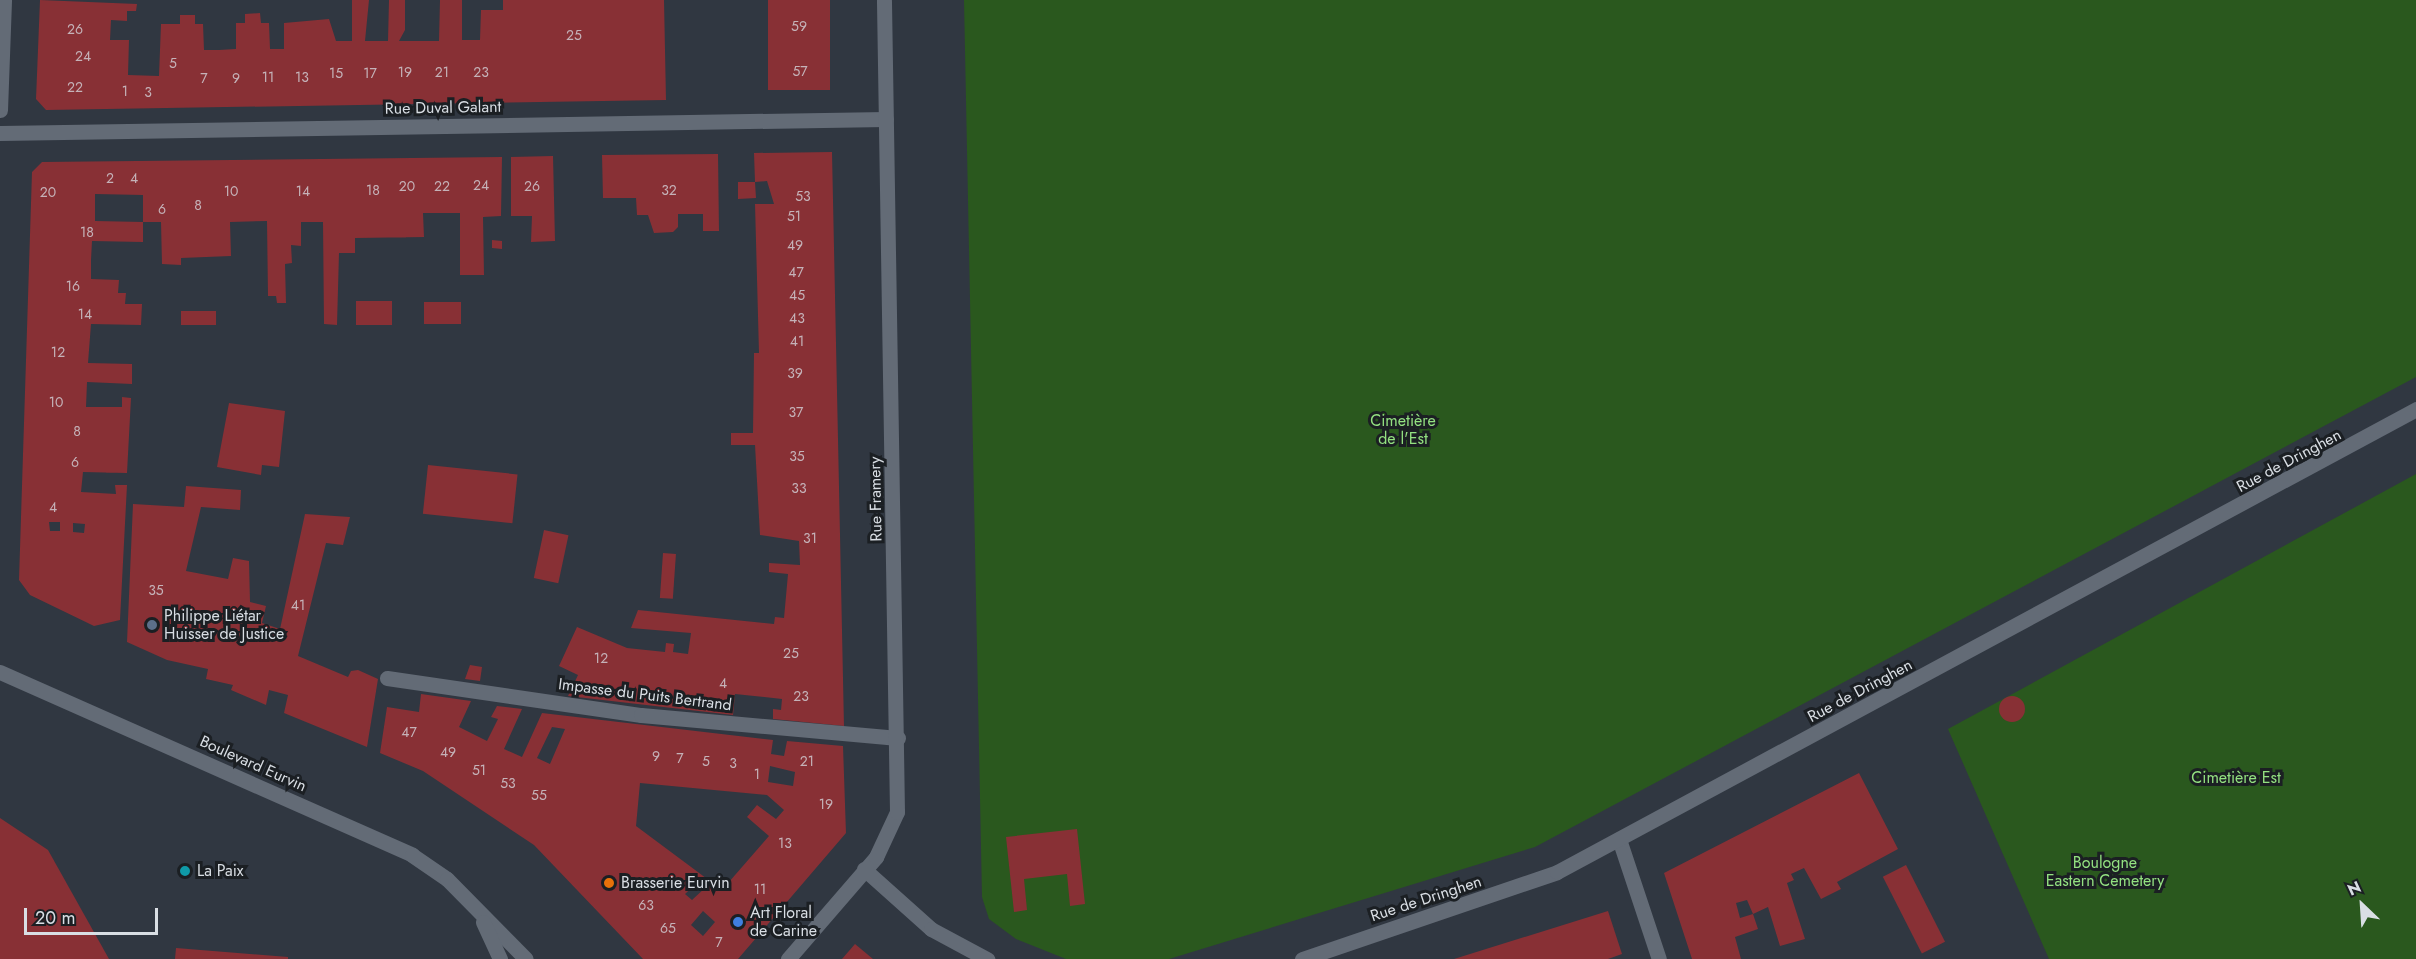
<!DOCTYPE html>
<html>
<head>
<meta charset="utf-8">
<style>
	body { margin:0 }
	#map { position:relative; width:2416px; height:959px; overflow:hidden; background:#303741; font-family:Jost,sans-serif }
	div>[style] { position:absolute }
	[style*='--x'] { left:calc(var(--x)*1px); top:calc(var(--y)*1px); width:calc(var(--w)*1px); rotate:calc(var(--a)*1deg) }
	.green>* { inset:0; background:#2a581e }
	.building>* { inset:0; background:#883035; transform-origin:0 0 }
	.round { border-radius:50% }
	.service>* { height:15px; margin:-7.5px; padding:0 7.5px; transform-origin:7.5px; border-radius:7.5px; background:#636b76 }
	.minor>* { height:15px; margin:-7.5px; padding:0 7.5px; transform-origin:7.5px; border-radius:7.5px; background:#636b76 }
	.secondary>* { height:15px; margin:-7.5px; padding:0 7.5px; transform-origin:7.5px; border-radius:7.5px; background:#636b76 }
	.dots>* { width:16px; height:16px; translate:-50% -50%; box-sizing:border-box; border:3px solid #1b1f23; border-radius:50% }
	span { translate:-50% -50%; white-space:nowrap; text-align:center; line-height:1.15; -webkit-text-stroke:6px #1b1f23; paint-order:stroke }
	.number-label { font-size:14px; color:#c5b2b8 }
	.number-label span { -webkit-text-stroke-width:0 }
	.street-label { font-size:16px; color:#d9dee4 }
	.park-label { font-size:16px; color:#93e181 }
	.poi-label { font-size:16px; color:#d9dee4 }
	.left { translate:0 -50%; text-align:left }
	.north { position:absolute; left:2332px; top:875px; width:60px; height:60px; -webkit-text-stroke:4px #1b1f23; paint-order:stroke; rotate:335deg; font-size:16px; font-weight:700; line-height:24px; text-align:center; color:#d9dee4 }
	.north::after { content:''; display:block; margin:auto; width:21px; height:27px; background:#d9dee4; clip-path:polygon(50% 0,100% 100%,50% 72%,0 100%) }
	.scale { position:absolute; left:24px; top:908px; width:134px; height:27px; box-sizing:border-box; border:3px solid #d9dee4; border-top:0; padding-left:8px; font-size:18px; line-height:21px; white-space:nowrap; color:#d9dee4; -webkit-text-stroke:4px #1b1f23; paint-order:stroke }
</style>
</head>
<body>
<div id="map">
	<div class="green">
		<div style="clip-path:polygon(964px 0,2416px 0,2416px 377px,1535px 847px,1169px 959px,1066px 959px,1016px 939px,989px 919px,982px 897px)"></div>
		<div style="clip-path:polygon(2416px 474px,2416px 959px,2049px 959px,1948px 729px)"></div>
	</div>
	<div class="building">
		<div style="clip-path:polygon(40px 0,137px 4px,136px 11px,127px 11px,127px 21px,111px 20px,110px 40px,129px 40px,128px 75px,159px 76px,161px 24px,180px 24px,180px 15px,195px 15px,195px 24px,203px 24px,204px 50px,219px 50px,236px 49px,236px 23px,245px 23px,245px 14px,260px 13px,261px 23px,269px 23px,270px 49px,284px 49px,284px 23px,329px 19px,336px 41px,352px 41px,352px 0,369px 0,365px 41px,388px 41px,389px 0,405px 0,405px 30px,399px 41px,439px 41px,440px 0,462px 0,462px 40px,480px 40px,481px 10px,503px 10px,503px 0,664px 0,666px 100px,46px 110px,36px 99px)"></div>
		<div style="left:768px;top:0;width:62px;height:90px"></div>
		<div style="clip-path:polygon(832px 152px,844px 726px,773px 719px,773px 709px,781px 710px,782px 699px,735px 694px,733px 715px,568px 696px,578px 675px,559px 666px,577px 627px,627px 648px,665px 652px,666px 643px,674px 644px,673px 652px,688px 654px,691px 633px,631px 628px,638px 610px,774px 624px,775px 617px,784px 618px,788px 574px,769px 572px,769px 563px,800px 565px,799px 541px,760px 535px,755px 445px,731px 445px,731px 433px,753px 433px,754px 353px,759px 353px,755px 204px,774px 204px,767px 181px,755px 182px,756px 198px,738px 199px,738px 182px,755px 182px,754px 153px)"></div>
		<div style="clip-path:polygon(718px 154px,719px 231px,703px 231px,703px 214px,678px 214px,678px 227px,673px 232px,654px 233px,648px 215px,637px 215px,636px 198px,603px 198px,602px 155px)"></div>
		<div style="clip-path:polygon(553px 156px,555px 241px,531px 242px,532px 216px,511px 216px,511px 157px)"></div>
		<div style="clip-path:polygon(evenodd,502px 157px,501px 216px,483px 217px,484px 275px,460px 275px,460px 213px,423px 213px,424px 237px,355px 238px,355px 253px,339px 253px,337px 325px,324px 324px,323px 222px,301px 222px,301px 246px,291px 245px,292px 263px,285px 264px,286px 303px,277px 303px,276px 296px,268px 296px,267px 221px,230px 222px,231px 256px,181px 258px,181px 265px,162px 264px,161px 222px,143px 222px,143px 195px,95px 194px,95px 221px,143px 222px,143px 242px,92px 241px,91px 260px,91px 279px,119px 280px,118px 293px,126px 293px,125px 304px,142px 304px,141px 325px,91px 324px,88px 363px,132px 364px,132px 384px,87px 382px,86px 407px,122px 407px,122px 397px,131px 398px,127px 473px,83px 472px,81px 492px,116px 494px,115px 485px,127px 485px,120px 620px,94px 626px,30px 595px,19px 580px,32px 172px,42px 162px,502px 157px,49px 522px,60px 522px,60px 531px,50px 531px,49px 522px,502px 157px,73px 523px,85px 524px,84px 533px,73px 532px,73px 523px)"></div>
		<div style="clip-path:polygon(492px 240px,502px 241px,502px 249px,492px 248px)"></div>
		<div style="left:356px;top:301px;width:36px;height:24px"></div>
		<div style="left:424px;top:302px;width:37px;height:22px"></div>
		<div style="left:181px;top:311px;width:35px;height:14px"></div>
		<div style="clip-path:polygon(229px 403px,285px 411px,279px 467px,262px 465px,261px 475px,217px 467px)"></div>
		<div style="left:428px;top:465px;width:90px;height:49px;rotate:6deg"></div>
		<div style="clip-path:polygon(186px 486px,241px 490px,240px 510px,201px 507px,186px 571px,228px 579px,233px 558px,249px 561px,250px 602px,266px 606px,262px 623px,280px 629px,305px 514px,350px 517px,343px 545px,326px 543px,298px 656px,348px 677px,351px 671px,358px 670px,378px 679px,367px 747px,284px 713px,288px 695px,269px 690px,266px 705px,231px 690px,233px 685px,206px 679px,208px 669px,167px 660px,127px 642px,133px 504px,184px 507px)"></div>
		<div style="left:544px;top:530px;width:25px;height:49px;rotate:12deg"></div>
		<div style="left:663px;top:553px;width:13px;height:45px;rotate:4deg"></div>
		<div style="clip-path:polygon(470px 665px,482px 667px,480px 681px,465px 679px)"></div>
		<div style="clip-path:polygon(evenodd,421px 694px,471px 701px,459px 727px,487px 741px,498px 719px,491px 717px,497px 706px,522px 709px,504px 749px,522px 757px,542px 713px,773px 740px,771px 754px,784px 756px,787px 741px,843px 746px,846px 833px,738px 959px,643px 959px,534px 845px,423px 771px,380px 753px,387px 707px,419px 712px,421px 694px,552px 727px,565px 729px,550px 764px,537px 758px,552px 727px,421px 694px,770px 766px,795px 772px,793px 786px,768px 782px,770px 766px,421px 694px,640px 783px,767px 795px,784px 810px,776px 819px,757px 805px,747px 817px,769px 836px,722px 890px,636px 826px,640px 783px,421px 694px,699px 881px,706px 887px,692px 900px,685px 894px,699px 881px,421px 694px,703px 911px,715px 922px,703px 936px,691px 925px,703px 911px)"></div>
		<div class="round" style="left:1999px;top:696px;width:26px;height:26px"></div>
		<div style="clip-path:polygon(1859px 773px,1898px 849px,1837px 882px,1841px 889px,1821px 899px,1804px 868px,1791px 874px,1794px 880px,1787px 883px,1805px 939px,1780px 946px,1768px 907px,1753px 914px,1747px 900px,1736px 903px,1740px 918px,1753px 914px,1758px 929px,1735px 937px,1741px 959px,1692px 959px,1664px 873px)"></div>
		<div style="clip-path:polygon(0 818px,48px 850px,109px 959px,0 959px)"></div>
		<div style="clip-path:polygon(1077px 829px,1085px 904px,1070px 906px,1067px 874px,1024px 879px,1027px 910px,1014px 912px,1006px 837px)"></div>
		<div style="left:1906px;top:865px;width:86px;height:26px;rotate:63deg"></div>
		<div style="clip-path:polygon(1608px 911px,1622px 954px,1608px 959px,1454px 959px)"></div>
		<div style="clip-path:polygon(855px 944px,873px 959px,842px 959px)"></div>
		<div style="clip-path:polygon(176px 948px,288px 957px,288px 959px,175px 959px)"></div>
	</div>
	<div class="service">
		<div style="--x:387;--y:678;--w:257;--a:8.3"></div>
		<div style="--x:641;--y:715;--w:258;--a:5.1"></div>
	</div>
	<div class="minor">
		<div style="--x:0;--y:110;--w:110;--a:-87.9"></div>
		<div style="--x:0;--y:133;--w:886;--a:-0.91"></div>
		<div style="--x:1619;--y:839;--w:126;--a:71.6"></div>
		<div style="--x:864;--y:869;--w:90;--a:41.8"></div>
		<div style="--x:931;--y:929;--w:64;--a:28.2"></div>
		<div style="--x:788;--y:959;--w:135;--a:-49.2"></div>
		<div style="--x:876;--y:857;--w:50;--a:-65"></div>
		<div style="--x:897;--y:812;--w:812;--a:-90.92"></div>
		<div style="--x:1302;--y:959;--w:269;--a:-18.8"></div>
		<div style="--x:1557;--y:872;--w:976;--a:-28.32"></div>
	</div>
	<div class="secondary">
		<div style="--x:0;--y:672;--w:451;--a:23.9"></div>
		<div style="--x:412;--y:855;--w:42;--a:34.4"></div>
		<div style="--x:447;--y:879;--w:112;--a:45.4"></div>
		<div style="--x:483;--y:922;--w:41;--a:65.3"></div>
	</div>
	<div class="dots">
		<div style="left:152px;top:625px;background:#5c6f8a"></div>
		<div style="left:185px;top:871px;background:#0f9aa8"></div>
		<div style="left:609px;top:883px;background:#e8710a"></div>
		<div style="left:738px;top:922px;background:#3f7fe0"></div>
	</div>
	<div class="number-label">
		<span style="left:799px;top:26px">59</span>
		<span style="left:75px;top:29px">26</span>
		<span style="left:574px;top:35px">25</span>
		<span style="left:83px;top:56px">24</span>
		<span style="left:173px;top:63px">5</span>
		<span style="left:800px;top:71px">57</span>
		<span style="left:405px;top:72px">19</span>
		<span style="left:442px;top:72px">21</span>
		<span style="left:481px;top:72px">23</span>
		<span style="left:336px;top:73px">15</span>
		<span style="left:370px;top:73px">17</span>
		<span style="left:268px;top:77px">11</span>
		<span style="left:302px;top:77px">13</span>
		<span style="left:204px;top:78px">7</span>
		<span style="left:236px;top:78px">9</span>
		<span style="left:75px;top:87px">22</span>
		<span style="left:125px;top:91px">1</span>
		<span style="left:148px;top:92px">3</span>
		<span style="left:110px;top:178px">2</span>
		<span style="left:134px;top:178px">4</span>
		<span style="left:481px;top:185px">24</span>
		<span style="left:407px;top:186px">20</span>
		<span style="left:442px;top:186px">22</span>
		<span style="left:532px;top:186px">26</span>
		<span style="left:373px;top:190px">18</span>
		<span style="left:669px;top:190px">32</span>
		<span style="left:231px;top:191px">10</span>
		<span style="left:303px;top:191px">14</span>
		<span style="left:48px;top:192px">20</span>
		<span style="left:803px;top:196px">53</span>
		<span style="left:198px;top:205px">8</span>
		<span style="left:162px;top:209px">6</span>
		<span style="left:794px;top:216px">51</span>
		<span style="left:87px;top:232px">18</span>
		<span style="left:795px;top:245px">49</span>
		<span style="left:796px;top:272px">47</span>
		<span style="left:73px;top:286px">16</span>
		<span style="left:797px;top:295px">45</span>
		<span style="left:85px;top:314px">14</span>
		<span style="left:797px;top:318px">43</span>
		<span style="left:797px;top:341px">41</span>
		<span style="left:58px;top:352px">12</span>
		<span style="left:795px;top:373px">39</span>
		<span style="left:56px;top:402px">10</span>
		<span style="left:796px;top:412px">37</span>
		<span style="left:77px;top:431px">8</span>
		<span style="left:797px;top:456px">35</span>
		<span style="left:75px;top:462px">6</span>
		<span style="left:799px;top:488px">33</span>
		<span style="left:53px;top:507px">4</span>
		<span style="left:810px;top:538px">31</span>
		<span style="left:156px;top:590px">35</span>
		<span style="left:298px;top:605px">41</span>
		<span style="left:791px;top:653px">25</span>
		<span style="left:601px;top:658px">12</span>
		<span style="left:723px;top:683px">4</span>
		<span style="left:801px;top:696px">23</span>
		<span style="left:409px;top:732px">47</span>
		<span style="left:448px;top:752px">49</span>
		<span style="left:656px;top:756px">9</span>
		<span style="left:680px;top:758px">7</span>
		<span style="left:706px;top:761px">5</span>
		<span style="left:807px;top:761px">21</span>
		<span style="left:733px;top:763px">3</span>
		<span style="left:479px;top:770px">51</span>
		<span style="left:757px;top:774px">1</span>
		<span style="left:508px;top:783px">53</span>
		<span style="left:539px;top:795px">55</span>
		<span style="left:826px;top:804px">19</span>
		<span style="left:785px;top:843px">13</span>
		<span style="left:760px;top:889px">11</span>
		<span style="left:646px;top:905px">63</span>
		<span style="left:668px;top:928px">65</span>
		<span style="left:719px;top:942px">7</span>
	</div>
	<div class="street-label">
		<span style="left:443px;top:108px;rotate:-1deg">Rue Duval Galant</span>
		<span style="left:2289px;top:461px;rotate:-28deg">Rue de Dringhen</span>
		<span style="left:876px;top:499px;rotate:-91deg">Rue Framery</span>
		<span style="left:1860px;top:691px;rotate:-28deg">Rue de Dringhen</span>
		<span style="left:645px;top:695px;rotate:7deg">Impasse du Puits Bertrand</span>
		<span style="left:253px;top:764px;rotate:24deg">Boulevard Eurvin</span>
		<span style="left:1426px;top:899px;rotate:-18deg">Rue de Dringhen</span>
	</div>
	<div class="park-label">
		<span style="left:1403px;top:430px">Cimetière<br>de l'Est</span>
		<span style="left:2236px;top:778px">Cimetière Est</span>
		<span style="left:2105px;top:872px">Boulogne<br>Eastern Cemetery</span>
	</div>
	<div class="poi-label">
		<span class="left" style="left:164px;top:625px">Philippe Liétar<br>Huisser de Justice</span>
		<span class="left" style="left:197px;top:871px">La Paix</span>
		<span class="left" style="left:621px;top:883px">Brasserie Eurvin</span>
		<span class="left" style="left:750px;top:922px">Art Floral<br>de Carine</span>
	</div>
	<div class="north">N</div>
	<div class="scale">20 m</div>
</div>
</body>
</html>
